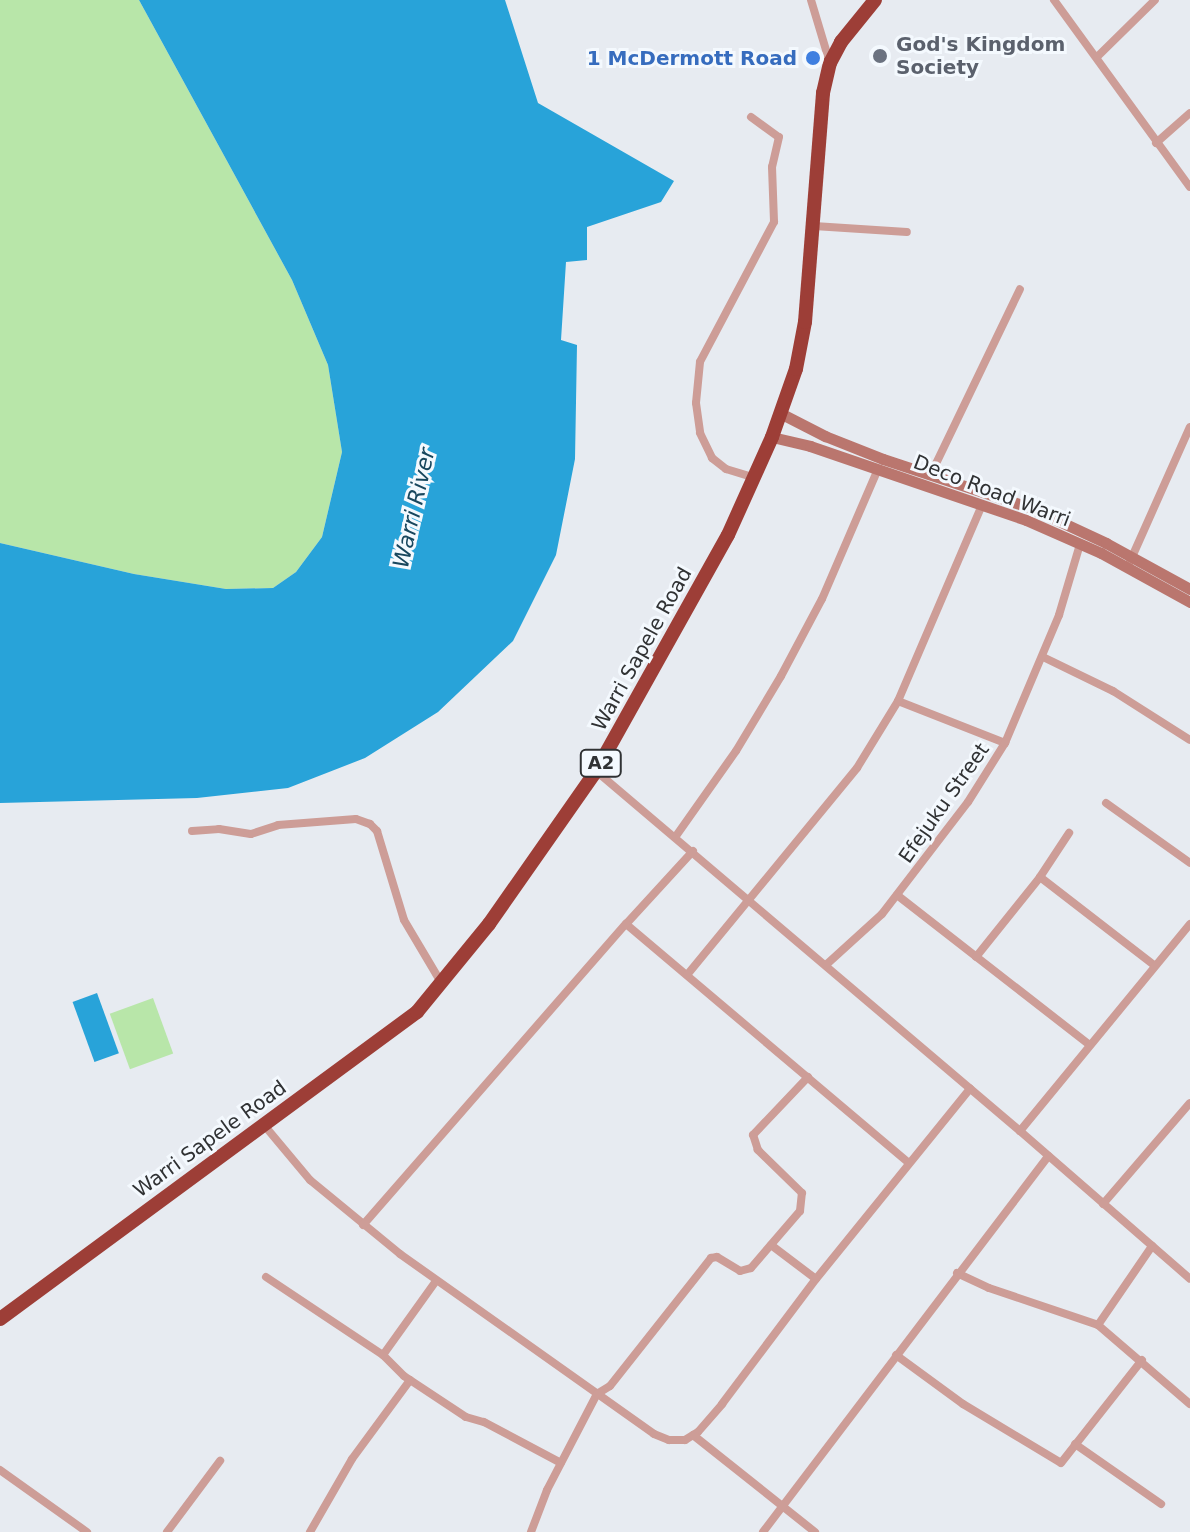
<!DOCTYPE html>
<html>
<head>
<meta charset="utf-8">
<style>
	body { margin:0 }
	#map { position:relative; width:1190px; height:1532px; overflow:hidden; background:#e7ebf1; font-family:"DejaVu Sans",sans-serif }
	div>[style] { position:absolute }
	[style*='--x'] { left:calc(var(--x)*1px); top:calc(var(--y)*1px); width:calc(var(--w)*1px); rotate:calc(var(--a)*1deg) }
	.green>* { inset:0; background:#b8e6a9; transform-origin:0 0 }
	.water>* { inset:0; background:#28a3d9; transform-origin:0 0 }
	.street>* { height:8px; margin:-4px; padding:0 4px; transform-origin:4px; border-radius:4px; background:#cd9d97 }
	.secondary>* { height:11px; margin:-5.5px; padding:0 5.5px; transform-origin:5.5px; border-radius:5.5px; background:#ba766e }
	.highway>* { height:14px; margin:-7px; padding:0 7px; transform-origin:7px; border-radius:7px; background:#9d3e37 }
	.dots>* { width:22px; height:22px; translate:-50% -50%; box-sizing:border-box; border:4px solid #f4f9fe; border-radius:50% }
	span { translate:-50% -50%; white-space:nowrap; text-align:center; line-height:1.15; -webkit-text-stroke:6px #f4f9fe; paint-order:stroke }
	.shield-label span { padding:2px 6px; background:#f4f9fe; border:2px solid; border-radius:6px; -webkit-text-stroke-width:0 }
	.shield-label { font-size:18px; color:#303234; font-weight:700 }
	.worship-label { font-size:20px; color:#5b616d; font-weight:700 }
	.left { translate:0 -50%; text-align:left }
	.shop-label { font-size:20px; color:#366cbe; font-weight:700 }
	.right { translate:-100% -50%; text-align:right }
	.street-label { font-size:20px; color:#303234 }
	.water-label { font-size:22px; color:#18475e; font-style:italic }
</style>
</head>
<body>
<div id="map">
	<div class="green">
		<div style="clip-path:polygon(0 0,139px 0,292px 280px,328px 365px,342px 452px,322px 537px,296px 572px,273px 588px,226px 589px,134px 574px,0 543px)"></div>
		<div style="left:153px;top:998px;width:59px;height:46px;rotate:70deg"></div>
	</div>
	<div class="water">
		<div style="clip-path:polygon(139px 0,505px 0,538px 103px,674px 181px,661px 202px,587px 227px,587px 260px,566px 262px,561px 340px,577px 345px,575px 459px,556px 555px,513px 641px,438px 712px,365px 758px,288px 788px,197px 798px,0 803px,0 543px,134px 574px,226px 589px,273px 588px,296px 572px,322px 537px,342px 452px,328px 365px,292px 280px)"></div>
		<div style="left:97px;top:993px;width:64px;height:26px;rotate:70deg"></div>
	</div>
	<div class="street">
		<div style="--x:811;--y:0;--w:63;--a:73.3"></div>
		<div style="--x:1054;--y:0;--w:231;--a:54"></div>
		<div style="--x:1097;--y:57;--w:81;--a:-44.5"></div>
		<div style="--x:751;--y:117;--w:34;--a:36"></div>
		<div style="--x:779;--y:137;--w:31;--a:103"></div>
		<div style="--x:772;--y:167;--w:55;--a:87.9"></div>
		<div style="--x:774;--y:222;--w:158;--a:117.9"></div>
		<div style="--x:700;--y:362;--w:41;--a:95.6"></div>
		<div style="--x:696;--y:403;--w:30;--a:82"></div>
		<div style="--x:700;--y:433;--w:28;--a:64"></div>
		<div style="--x:712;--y:458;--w:18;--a:38"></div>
		<div style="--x:726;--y:469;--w:27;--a:17"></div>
		<div style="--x:1156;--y:143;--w:45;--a:-41.4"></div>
		<div style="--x:814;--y:226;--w:93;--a:3.7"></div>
		<div style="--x:931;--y:474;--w:205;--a:-64.3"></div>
		<div style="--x:1128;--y:566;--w:152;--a:-66"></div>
		<div style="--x:1043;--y:657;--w:78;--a:25.9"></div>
		<div style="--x:1113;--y:691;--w:91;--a:32.5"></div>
		<div style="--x:898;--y:701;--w:115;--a:21.4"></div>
		<div style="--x:596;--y:771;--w:556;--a:40.33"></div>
		<div style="--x:1106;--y:803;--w:103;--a:35.5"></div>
		<div style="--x:192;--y:831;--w:27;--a:-4"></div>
		<div style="--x:219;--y:829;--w:32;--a:9"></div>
		<div style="--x:251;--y:834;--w:28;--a:-18"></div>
		<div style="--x:278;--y:825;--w:78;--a:-4.4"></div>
		<div style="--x:356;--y:819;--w:15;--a:20"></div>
		<div style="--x:370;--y:824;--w:10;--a:45"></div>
		<div style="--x:377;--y:831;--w:93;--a:73.1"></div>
		<div style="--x:404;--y:920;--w:74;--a:59.3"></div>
		<div style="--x:676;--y:836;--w:104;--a:-54.8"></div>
		<div style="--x:736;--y:751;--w:87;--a:-59"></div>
		<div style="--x:781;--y:676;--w:87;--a:-62"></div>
		<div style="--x:822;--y:599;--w:142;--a:-66.7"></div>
		<div style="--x:693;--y:851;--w:99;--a:132.5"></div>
		<div style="--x:626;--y:924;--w:370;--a:40.2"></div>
		<div style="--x:1040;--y:877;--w:145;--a:37.7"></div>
		<div style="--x:897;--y:895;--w:244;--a:37.9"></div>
		<div style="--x:1190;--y:924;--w:268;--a:129.4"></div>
		<div style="--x:1020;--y:1131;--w:225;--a:41"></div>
		<div style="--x:976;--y:957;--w:102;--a:-51.3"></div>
		<div style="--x:1040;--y:877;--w:53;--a:-56.6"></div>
		<div style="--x:827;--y:964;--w:74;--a:-42.3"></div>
		<div style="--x:882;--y:914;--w:141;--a:-52.5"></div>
		<div style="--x:968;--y:802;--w:70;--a:-57.9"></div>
		<div style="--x:1005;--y:743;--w:139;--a:-67.1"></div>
		<div style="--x:1059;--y:615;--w:74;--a:-73.5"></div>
		<div style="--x:687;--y:975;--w:268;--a:-50.6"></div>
		<div style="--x:857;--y:768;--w:79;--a:-58.5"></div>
		<div style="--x:898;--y:701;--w:213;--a:-66.8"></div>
		<div style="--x:264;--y:1125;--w:72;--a:50.1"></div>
		<div style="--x:310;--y:1180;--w:117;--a:39.4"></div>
		<div style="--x:400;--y:1254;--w:311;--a:35.3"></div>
		<div style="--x:654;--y:1434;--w:16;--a:22"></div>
		<div style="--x:669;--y:1440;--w:16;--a:0"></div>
		<div style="--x:685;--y:1440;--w:15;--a:-32"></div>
		<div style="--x:698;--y:1432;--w:37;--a:-49"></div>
		<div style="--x:722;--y:1404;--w:156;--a:-53.1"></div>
		<div style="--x:816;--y:1279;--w:245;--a:-51"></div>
		<div style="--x:1103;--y:1204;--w:133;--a:-49.3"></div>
		<div style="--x:363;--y:1225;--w:400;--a:-48.9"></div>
		<div style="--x:771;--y:1245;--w:56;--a:37.1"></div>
		<div style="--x:957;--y:1273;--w:35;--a:25"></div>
		<div style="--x:989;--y:1288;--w:115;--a:18.7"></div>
		<div style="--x:1098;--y:1325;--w:121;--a:40.7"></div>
		<div style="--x:266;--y:1277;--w:141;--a:33.7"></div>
		<div style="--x:383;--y:1355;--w:91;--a:-54.4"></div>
		<div style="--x:1098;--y:1325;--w:96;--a:-55.6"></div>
		<div style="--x:383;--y:1355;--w:30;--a:45"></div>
		<div style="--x:404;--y:1376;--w:74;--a:33.5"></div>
		<div style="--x:466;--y:1417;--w:19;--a:16"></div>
		<div style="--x:484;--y:1422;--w:87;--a:28"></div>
		<div style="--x:896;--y:1355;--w:83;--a:36.2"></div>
		<div style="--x:963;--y:1404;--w:114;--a:31"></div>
		<div style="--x:1061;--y:1463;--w:131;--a:-51.8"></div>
		<div style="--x:693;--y:1435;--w:156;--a:38.5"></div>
		<div style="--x:1075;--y:1444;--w:105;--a:34.9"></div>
		<div style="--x:0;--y:1470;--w:107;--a:35.5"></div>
		<div style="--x:167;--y:1532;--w:89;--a:-53.3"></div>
		<div style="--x:310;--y:1532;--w:84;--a:-60.1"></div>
		<div style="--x:352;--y:1459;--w:98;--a:-53.7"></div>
		<div style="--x:531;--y:1532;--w:45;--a:-69.1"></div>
		<div style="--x:547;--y:1490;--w:108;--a:-62.5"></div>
		<div style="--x:597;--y:1394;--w:15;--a:-32"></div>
		<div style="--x:610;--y:1386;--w:163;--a:-51.7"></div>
		<div style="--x:711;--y:1258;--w:6;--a:-9"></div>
		<div style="--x:717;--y:1257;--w:27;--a:31"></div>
		<div style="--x:740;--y:1271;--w:11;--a:-15"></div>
		<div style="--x:751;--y:1268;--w:75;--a:-49.3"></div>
		<div style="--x:800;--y:1211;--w:18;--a:-84"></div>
		<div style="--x:802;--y:1193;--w:62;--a:-135.7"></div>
		<div style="--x:758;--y:1150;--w:16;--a:-108"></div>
		<div style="--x:753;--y:1135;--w:80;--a:-46.5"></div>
		<div style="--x:763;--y:1532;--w:472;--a:-52.8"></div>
	</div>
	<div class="secondary">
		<div style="--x:780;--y:413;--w:51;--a:27.1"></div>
		<div style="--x:825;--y:436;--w:62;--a:21.6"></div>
		<div style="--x:883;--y:459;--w:156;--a:18.3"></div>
		<div style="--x:1031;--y:508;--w:83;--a:25"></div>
		<div style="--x:1106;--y:543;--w:96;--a:28.7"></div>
		<div style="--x:772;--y:437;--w:39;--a:13"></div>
		<div style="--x:810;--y:446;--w:228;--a:18.9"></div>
		<div style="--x:1026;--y:520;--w:82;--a:23.7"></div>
		<div style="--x:1101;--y:553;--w:102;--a:28.8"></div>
	</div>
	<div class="highway">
		<div style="--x:0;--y:1319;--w:518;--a:-36.36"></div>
		<div style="--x:417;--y:1012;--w:114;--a:-50.7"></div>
		<div style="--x:489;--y:924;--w:187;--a:-55"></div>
		<div style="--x:596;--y:771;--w:270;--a:-60.8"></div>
		<div style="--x:728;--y:535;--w:107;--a:-65.8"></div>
		<div style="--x:772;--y:437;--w:72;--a:-70.6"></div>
		<div style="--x:796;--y:369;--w:48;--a:-79.2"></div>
		<div style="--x:805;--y:322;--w:230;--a:-85.5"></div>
		<div style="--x:823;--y:93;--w:31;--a:-77"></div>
		<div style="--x:830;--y:63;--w:24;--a:-62"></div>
		<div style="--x:841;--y:42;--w:54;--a:-51"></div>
	</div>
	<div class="dots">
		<div style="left:880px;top:56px;background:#6b7280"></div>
		<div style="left:813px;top:58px;background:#3f7fe0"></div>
	</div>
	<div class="shield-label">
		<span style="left:601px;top:763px">A2</span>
	</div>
	<div class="worship-label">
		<span class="left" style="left:896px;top:56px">God's Kingdom<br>Society</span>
	</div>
	<div class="shop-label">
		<span class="right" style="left:797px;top:58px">1 McDermott Road</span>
	</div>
	<div class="street-label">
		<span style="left:992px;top:491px;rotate:21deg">Deco Road Warri</span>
		<span style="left:642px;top:649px;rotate:-61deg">Warri Sapele Road</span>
		<span style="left:944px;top:803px;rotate:-55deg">Efejuku Street</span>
		<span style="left:210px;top:1139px;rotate:-36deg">Warri Sapele Road</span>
	</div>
	<div class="water-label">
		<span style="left:414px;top:508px;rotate:-77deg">Warri River</span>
	</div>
</div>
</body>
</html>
